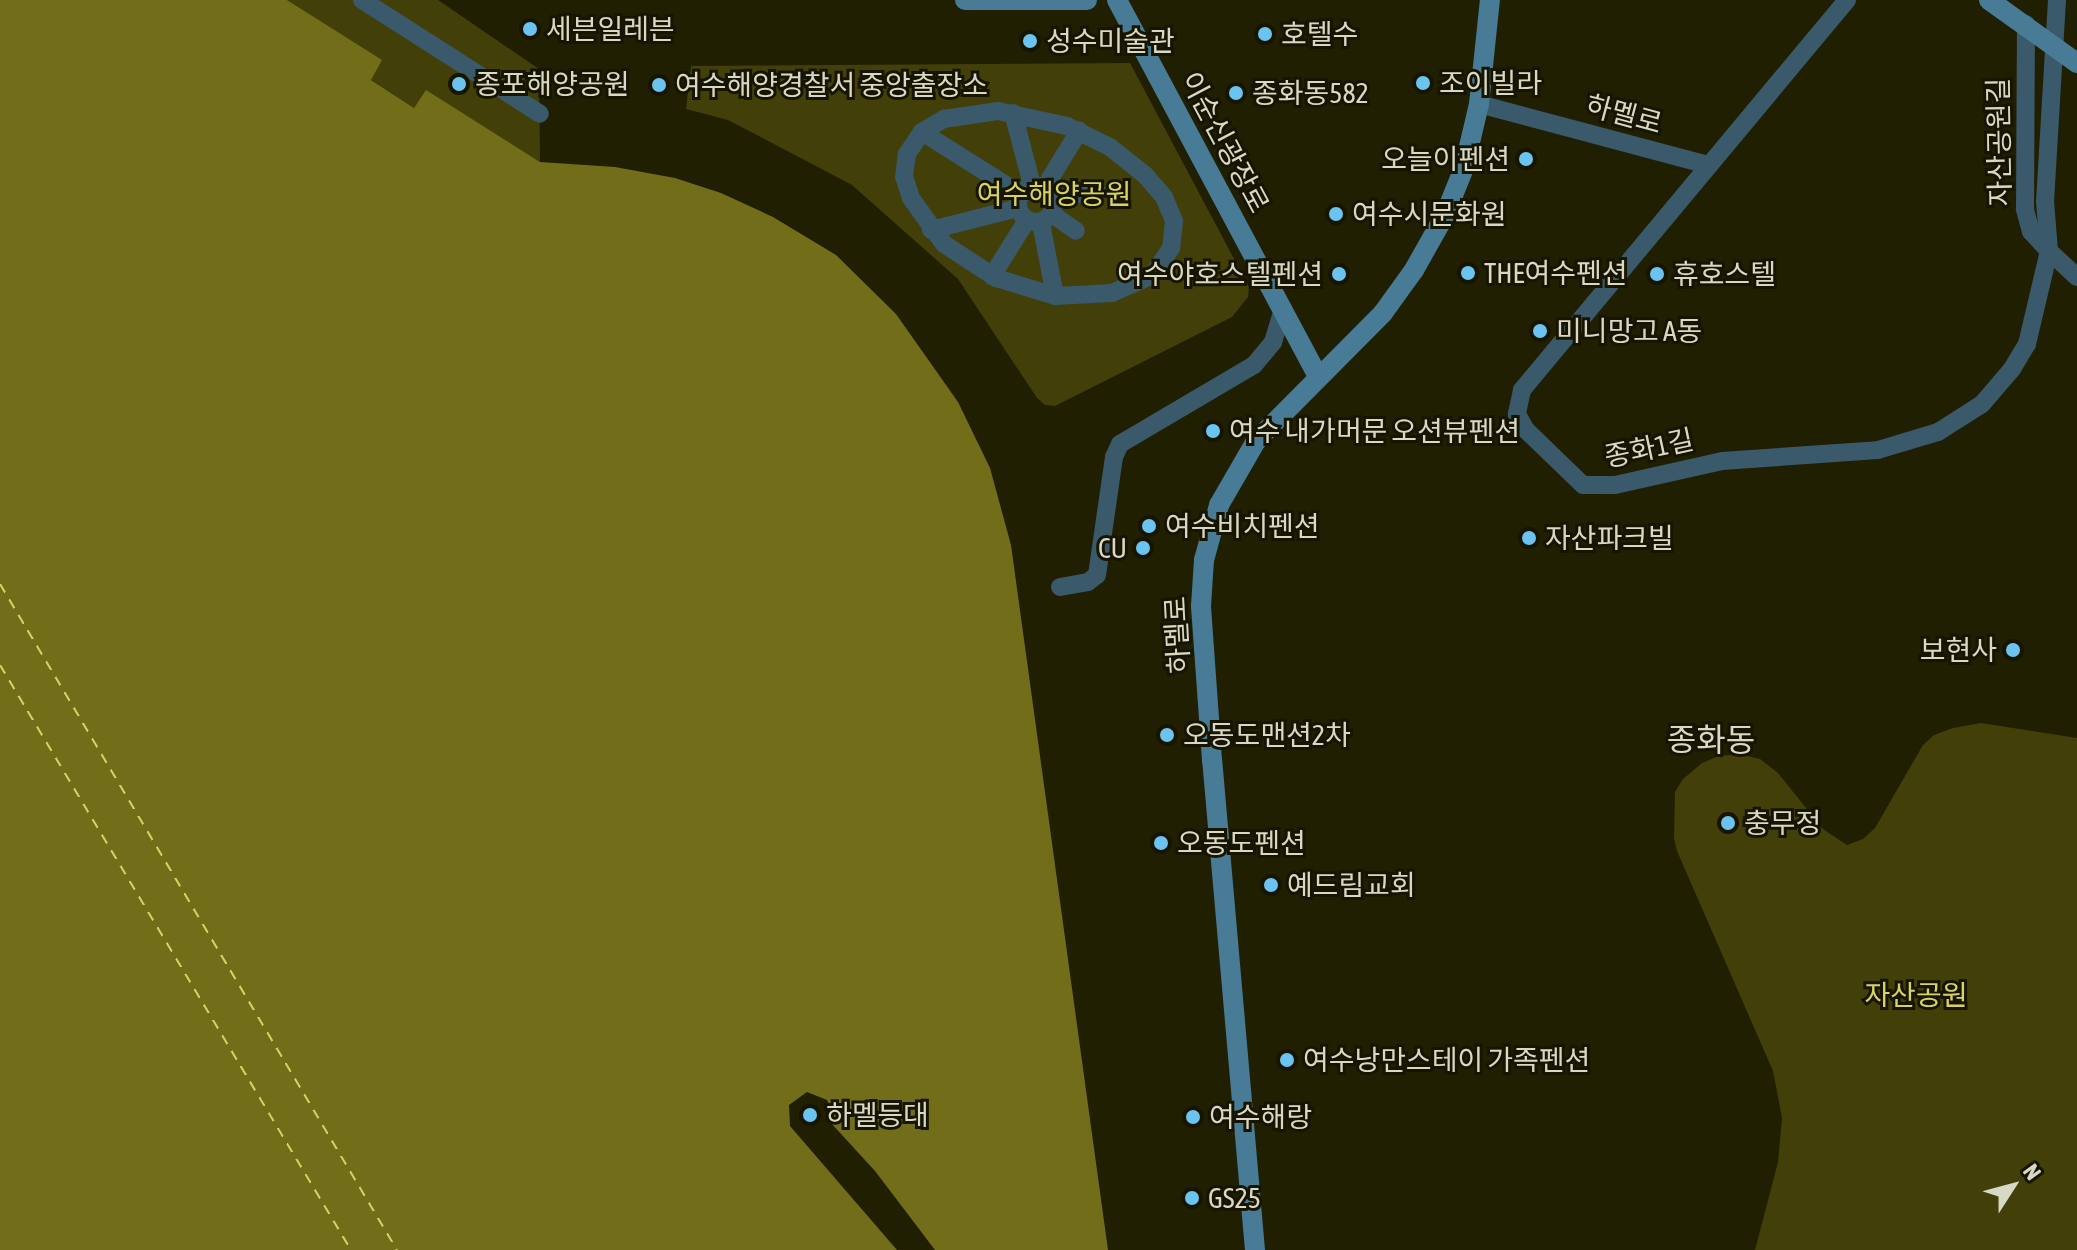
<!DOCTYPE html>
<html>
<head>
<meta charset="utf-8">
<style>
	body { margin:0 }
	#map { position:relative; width:2077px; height:1250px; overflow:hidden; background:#201f01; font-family:"Asap Condensed","Noto Sans KR",sans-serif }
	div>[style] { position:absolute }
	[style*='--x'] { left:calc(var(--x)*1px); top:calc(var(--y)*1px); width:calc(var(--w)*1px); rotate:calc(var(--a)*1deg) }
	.green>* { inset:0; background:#423f08 }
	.water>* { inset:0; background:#716d19 }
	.ferry>* { height:2px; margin-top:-1px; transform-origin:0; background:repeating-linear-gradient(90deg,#d6d265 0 10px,transparent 0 18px) }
	.street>* { height:18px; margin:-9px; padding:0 9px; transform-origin:9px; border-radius:9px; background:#3a596a }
	.street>.ring { margin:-9px; padding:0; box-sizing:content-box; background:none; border:18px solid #3a596a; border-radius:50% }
	.secondary>* { height:20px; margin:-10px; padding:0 10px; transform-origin:10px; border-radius:10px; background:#487b96 }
	.dots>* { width:22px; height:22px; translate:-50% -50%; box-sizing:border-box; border:4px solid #171500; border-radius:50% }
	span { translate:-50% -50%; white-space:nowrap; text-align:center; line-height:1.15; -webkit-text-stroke:6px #171500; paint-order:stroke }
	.poi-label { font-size:28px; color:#d8d8c6 }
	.left { translate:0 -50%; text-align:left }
	.right { translate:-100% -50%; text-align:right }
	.street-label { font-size:28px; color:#d8d8c6 }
	.park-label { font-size:28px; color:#d7d265 }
	.quarter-label { font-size:32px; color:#d8d8c6 }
	.north { position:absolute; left:1973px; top:1146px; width:80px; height:80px; -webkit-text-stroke:6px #171500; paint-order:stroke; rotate:54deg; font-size:22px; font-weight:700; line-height:32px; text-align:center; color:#d8d8c6 }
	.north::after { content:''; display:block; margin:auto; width:28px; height:36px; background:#d8d8c6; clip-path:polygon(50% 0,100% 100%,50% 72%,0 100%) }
</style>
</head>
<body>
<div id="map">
	<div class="green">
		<div style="clip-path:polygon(287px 0,438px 0,539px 69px,540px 162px,426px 91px,414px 108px,370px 79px,381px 61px)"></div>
		<div style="clip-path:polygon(1130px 63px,1249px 287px,1248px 297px,1232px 317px,1055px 406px,1045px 405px,1037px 398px,958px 279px,852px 185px,728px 120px,686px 109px,691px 66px)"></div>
		<div style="clip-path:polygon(1981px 723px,2077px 738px,2077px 1250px,1755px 1250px,1778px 1162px,1782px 1118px,1773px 1071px,1677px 851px,1674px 838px,1675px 792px,1683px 779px,1702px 763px,1719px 756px,1739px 754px,1760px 759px,1778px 773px,1823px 829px,1847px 845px,1863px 839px,1875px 828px,1923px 745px,1934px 735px,1953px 728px)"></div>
	</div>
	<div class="water">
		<div style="clip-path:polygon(0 0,287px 0,382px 60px,371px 80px,414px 108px,426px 90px,540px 162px,615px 167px,675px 178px,721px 193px,773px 217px,836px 255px,896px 314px,958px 402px,990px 468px,1011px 545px,1108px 1250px,935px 1250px,875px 1171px,831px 1123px,833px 1114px,827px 1100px,807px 1092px,789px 1105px,790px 1126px,897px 1250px,0 1250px)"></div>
	</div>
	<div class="ferry">
		<div style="--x:0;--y:584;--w:775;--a:59.2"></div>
		<div style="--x:0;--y:665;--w:682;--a:59.04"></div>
	</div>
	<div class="street">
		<div style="--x:362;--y:0;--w:211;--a:32.6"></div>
		<div style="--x:1847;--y:0;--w:508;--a:129.81"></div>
		<div style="--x:1522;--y:390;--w:25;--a:102"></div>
		<div style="--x:1517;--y:414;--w:18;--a:61"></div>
		<div style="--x:1526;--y:430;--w:79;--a:44"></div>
		<div style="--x:1583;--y:485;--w:32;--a:0"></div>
		<div style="--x:1615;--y:485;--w:110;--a:-12.6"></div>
		<div style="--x:1722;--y:461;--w:156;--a:-4"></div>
		<div style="--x:1878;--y:450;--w:63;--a:-16.7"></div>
		<div style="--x:1938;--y:432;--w:52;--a:-32.5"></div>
		<div style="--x:1982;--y:404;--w:46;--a:-49.4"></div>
		<div style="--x:2012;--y:369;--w:29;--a:-59"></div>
		<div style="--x:2027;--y:344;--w:96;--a:-76.7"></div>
		<div style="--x:2049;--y:251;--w:26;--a:-133"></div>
		<div style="--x:2031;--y:232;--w:24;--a:-105"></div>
		<div style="--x:2025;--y:209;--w:185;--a:-89.7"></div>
		<div style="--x:2057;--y:0;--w:201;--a:93.4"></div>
		<div style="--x:2045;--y:201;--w:50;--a:85.4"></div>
		<div style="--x:2049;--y:251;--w:38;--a:43"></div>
		<div style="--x:1479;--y:104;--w:238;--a:14.9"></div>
		<div style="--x:998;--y:111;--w:71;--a:12.3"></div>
		<div style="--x:1067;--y:126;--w:48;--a:26"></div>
		<div style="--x:1110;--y:147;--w:45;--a:38.7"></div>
		<div style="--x:1145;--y:175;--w:29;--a:49"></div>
		<div style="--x:1164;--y:197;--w:26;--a:67"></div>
		<div style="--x:1174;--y:221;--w:27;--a:96"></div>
		<div style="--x:1171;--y:248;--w:32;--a:124"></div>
		<div style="--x:1153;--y:275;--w:45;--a:156.3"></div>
		<div style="--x:1112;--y:293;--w:57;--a:177"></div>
		<div style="--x:1055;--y:296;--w:62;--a:-163"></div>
		<div style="--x:996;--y:278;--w:62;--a:-146.8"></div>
		<div style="--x:944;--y:244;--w:57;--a:-125.7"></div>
		<div style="--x:911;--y:198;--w:22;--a:-108"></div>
		<div style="--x:904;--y:177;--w:23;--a:-83"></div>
		<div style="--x:907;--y:154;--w:27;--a:-56"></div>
		<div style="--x:922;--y:132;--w:26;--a:-31"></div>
		<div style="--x:944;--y:119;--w:55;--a:-8.4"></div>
		<div style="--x:1013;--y:113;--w:74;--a:75.2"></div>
		<div style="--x:922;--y:132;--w:116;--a:32.3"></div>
		<div class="ring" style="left:1018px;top:186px;width:18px;height:18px"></div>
		<div style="--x:1045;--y:187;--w:66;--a:-58.7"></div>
		<div style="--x:1054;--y:200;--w:43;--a:-13.4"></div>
		<div style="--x:1052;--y:214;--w:29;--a:35"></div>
		<div style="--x:1041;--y:223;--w:74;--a:79.1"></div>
		<div style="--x:931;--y:230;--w:90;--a:-14.2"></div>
		<div style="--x:992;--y:276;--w:66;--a:-58"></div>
		<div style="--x:1060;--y:587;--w:28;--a:-10"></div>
		<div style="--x:1088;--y:582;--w:11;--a:-38"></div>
		<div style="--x:1097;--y:575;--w:119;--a:-81.8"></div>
		<div style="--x:1114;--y:457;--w:14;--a:-65"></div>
		<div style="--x:1120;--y:444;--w:156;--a:-30.5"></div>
		<div style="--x:1254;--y:365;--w:30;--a:-50"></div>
		<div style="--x:1273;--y:342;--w:34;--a:-73"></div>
	</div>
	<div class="secondary">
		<div style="--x:965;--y:0;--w:122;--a:0"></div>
		<div style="--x:1117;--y:0;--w:426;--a:61.9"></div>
		<div style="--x:1989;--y:0;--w:108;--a:35.6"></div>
		<div style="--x:1255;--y:1250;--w:492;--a:-95"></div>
		<div style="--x:1212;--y:760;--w:154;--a:-94.1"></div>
		<div style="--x:1201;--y:606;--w:46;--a:-86.3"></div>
		<div style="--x:1204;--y:560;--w:57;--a:-74.7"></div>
		<div style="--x:1219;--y:505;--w:74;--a:-60"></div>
		<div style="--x:1256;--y:441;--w:180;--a:-45.2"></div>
		<div style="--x:1383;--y:313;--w:53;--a:-54.2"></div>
		<div style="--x:1414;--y:270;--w:63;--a:-60.6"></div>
		<div style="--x:1445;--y:215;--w:51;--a:-68"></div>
		<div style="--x:1464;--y:168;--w:66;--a:-76.8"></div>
		<div style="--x:1479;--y:104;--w:105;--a:-84"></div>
	</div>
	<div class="dots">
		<div style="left:530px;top:29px;background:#6bc3f2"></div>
		<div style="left:1265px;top:34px;background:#6bc3f2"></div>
		<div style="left:1030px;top:41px;background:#6bc3f2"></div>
		<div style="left:1423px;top:83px;background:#6bc3f2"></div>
		<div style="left:459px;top:84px;background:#6bc3f2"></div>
		<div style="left:659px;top:85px;background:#6bc3f2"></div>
		<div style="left:1236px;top:93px;background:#6bc3f2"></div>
		<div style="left:1526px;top:159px;background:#6bc3f2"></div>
		<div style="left:1336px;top:214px;background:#6bc3f2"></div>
		<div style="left:1468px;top:273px;background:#6bc3f2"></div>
		<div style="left:1339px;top:274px;background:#6bc3f2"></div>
		<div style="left:1657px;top:274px;background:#6bc3f2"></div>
		<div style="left:1540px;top:331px;background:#6bc3f2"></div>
		<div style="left:1213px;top:431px;background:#6bc3f2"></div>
		<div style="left:1149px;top:526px;background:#6bc3f2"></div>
		<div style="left:1529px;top:538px;background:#6bc3f2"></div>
		<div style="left:1143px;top:548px;background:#6bc3f2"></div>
		<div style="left:2013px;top:650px;background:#6bc3f2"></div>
		<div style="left:1167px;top:735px;background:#6bc3f2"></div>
		<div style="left:1728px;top:823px;background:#6bc3f2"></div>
		<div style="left:1161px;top:843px;background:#6bc3f2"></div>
		<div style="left:1271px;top:885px;background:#6bc3f2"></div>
		<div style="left:1287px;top:1060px;background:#6bc3f2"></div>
		<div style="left:810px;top:1115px;background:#6bc3f2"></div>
		<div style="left:1193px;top:1117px;background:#6bc3f2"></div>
		<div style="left:1192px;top:1198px;background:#6bc3f2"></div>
	</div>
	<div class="poi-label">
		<span class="left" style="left:546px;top:29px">세븐일레븐</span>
		<span class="left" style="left:1281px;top:34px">호텔수</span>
		<span class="left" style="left:1046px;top:41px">성수미술관</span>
		<span class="left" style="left:1439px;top:83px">조이빌라</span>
		<span class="left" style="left:475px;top:84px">종포해양공원</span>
		<span class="left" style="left:675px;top:85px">여수해양경찰서 중앙출장소</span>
		<span class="left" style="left:1252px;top:93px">종화동582</span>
		<span class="right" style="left:1510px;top:159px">오늘이펜션</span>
		<span class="left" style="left:1352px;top:214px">여수시문화원</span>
		<span class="left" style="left:1484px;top:273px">THE여수펜션</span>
		<span class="right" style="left:1323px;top:274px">여수야호스텔펜션</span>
		<span class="left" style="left:1673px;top:274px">휴호스텔</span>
		<span class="left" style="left:1556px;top:331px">미니망고 A동</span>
		<span class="left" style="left:1229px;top:431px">여수 내가머문 오션뷰펜션</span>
		<span class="left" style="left:1165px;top:526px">여수비치펜션</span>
		<span class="left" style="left:1545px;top:538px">자산파크빌</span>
		<span class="right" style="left:1127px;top:548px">CU</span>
		<span class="right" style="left:1997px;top:650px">보현사</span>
		<span class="left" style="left:1183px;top:735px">오동도맨션2차</span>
		<span class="left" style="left:1744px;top:823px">충무정</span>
		<span class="left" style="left:1177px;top:843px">오동도펜션</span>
		<span class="left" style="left:1287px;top:885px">예드림교회</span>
		<span class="left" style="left:1303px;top:1060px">여수낭만스테이 가족펜션</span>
		<span class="left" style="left:826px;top:1115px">하멜등대</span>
		<span class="left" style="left:1209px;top:1117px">여수해랑</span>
		<span class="left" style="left:1208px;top:1198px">GS25</span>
	</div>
	<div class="street-label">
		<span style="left:1624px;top:114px;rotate:15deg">하멜로</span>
		<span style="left:1225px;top:142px;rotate:62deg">이순신광장로</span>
		<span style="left:1999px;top:142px;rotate:-91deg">자산공원길</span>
		<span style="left:1649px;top:448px;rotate:-12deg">종화1길</span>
		<span style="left:1177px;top:635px;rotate:-93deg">하멜로</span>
	</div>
	<div class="park-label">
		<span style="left:1054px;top:194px">여수해양공원</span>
		<span style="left:1916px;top:995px">자산공원</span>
	</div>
	<div class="quarter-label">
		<span style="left:1711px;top:740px">종화동</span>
	</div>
	<div class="north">N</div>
</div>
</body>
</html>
